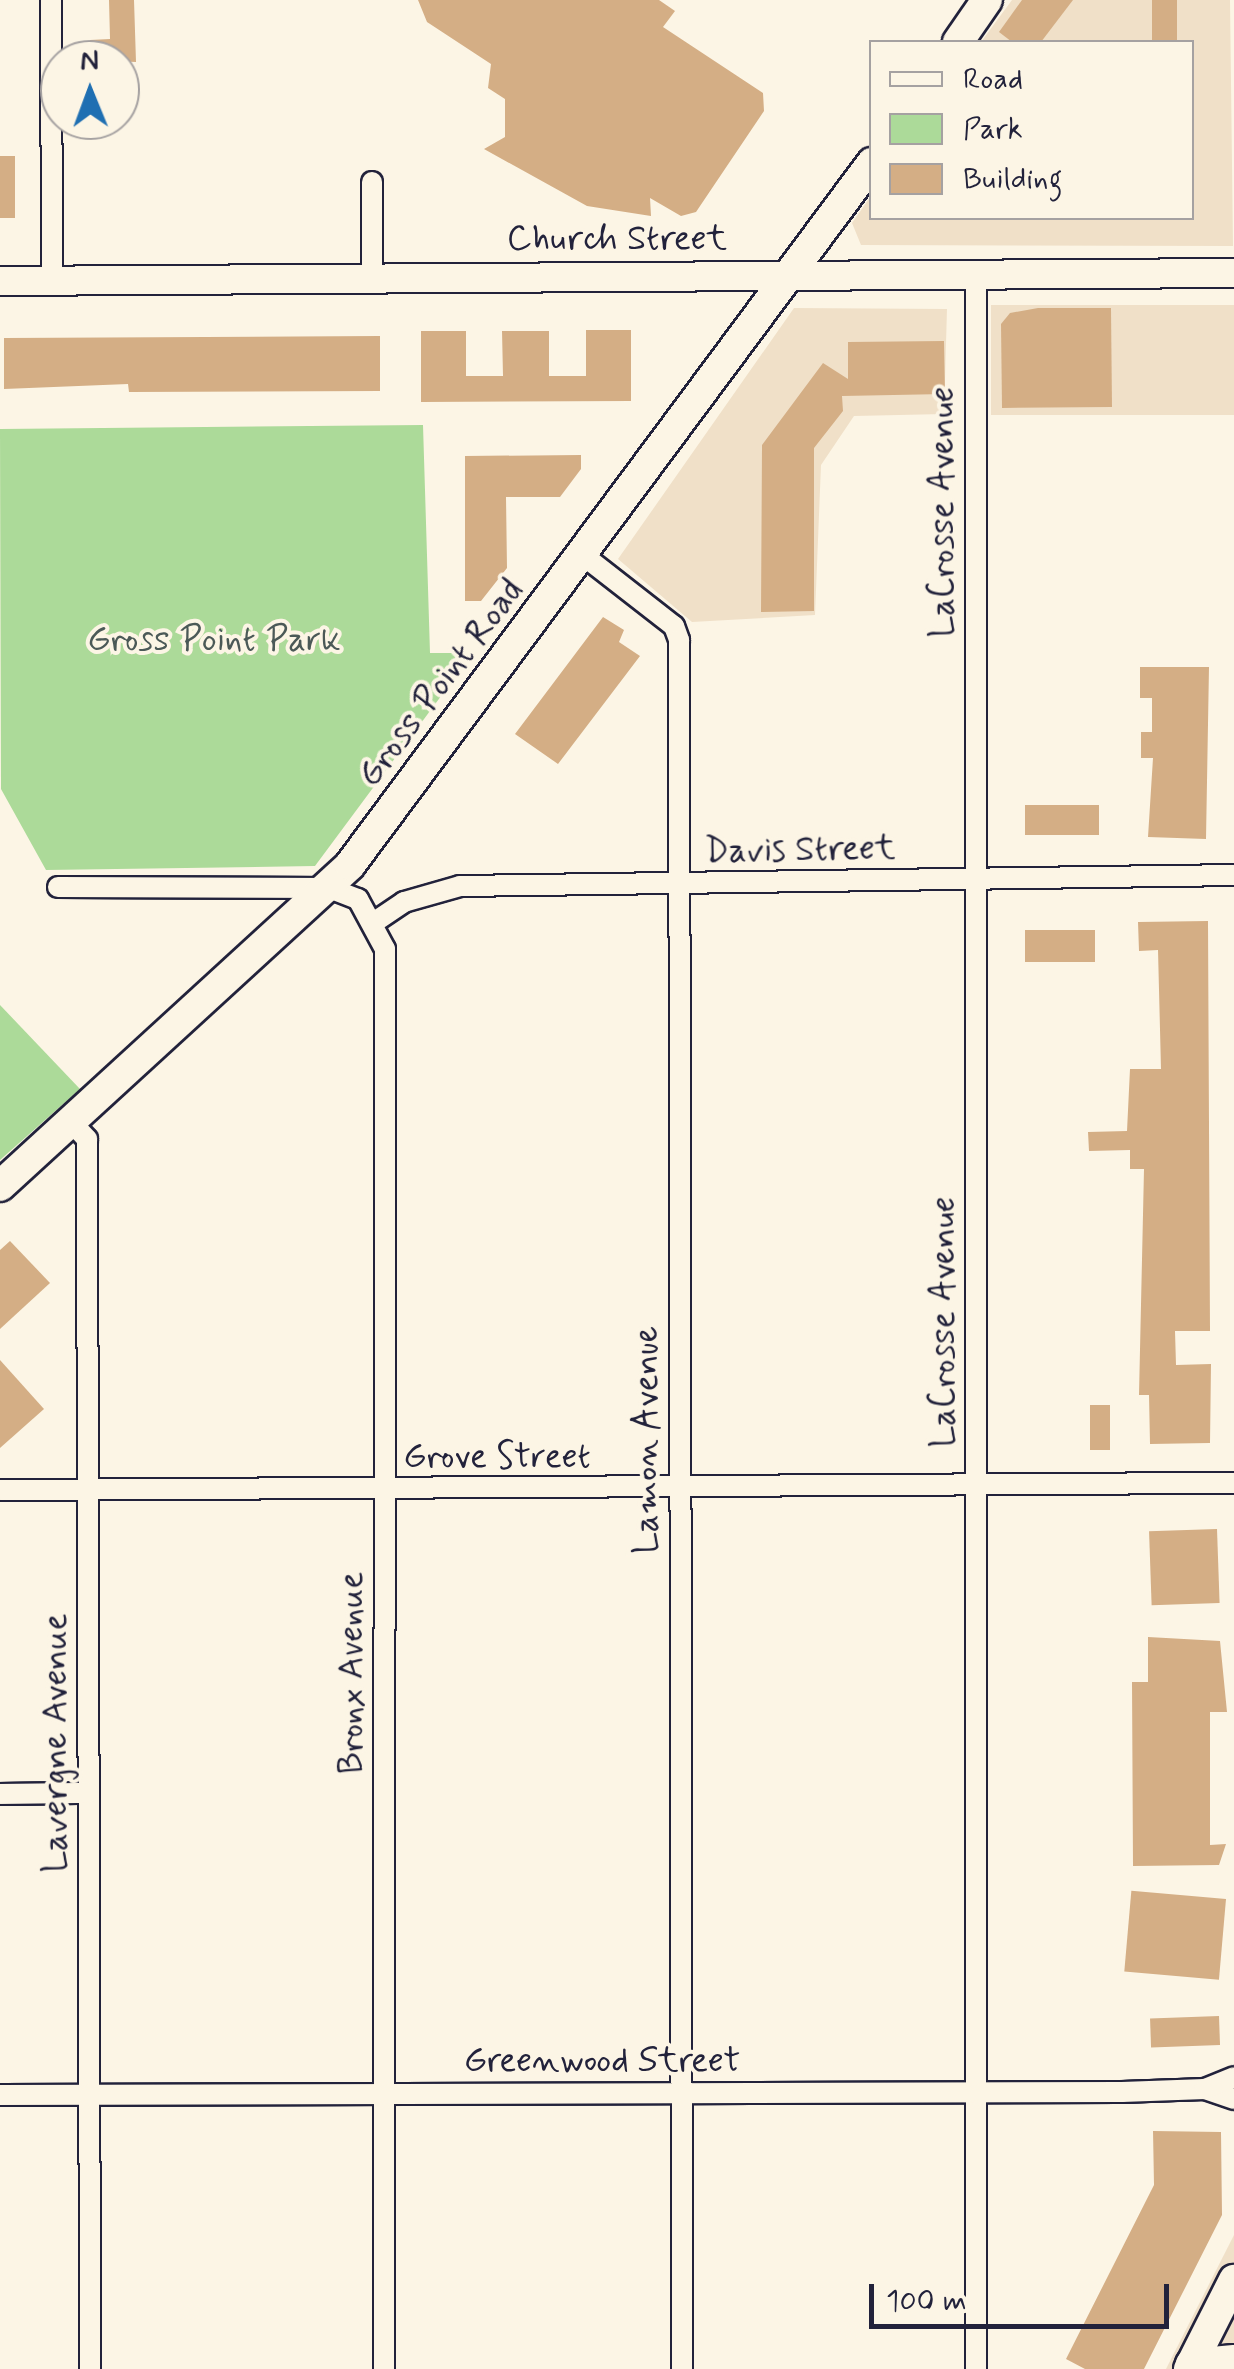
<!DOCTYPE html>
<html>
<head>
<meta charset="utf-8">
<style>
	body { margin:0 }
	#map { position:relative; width:1234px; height:2369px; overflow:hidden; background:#fcf5e5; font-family:Mynerve,sans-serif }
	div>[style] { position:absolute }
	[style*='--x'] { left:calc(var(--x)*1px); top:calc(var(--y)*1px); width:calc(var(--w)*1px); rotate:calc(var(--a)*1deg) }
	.built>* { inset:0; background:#f0e0c8; transform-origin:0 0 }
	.green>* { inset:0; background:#acda99 }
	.building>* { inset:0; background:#d4ae85; transform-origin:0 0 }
	.roads { filter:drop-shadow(2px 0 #22223b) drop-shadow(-2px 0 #22223b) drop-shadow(0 2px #22223b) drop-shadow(0 -2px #22223b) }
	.minor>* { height:20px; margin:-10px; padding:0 10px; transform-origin:10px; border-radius:10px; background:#fcf5e5 }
	.tertiary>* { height:28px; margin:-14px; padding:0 14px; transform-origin:14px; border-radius:14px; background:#fcf5e5 }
	.secondary>* { height:30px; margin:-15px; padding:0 15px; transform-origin:15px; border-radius:15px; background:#fcf5e5 }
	span { translate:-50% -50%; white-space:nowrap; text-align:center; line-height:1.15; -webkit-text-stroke:8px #fcf5e5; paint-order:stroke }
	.street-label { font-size:35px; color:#22223b }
	.park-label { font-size:35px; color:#4b5957 }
	.legend { position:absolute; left:869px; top:40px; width:325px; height:180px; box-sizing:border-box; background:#fcf5e5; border:2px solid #a5a1a1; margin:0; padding:12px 18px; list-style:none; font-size:30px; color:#22223b }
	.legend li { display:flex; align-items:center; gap:20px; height:50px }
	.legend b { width:50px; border:2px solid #a5a1a1 }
	.north { position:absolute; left:40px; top:40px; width:100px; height:100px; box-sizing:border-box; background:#fcf5e5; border:2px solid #a5a1a1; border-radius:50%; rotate:359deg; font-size:28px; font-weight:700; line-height:40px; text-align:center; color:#22223b }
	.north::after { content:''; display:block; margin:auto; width:35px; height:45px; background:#1f6fb2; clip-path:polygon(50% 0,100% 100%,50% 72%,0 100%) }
	.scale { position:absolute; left:869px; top:2284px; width:300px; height:45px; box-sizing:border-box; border:5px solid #22223b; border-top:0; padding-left:12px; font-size:30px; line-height:35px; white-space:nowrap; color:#22223b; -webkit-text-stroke:8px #fcf5e5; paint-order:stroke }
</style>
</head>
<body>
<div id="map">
	<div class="built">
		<div style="clip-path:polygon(1012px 0,1230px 0,1233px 246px,861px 245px,852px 223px,871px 196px,872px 218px,1192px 218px,1192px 42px,981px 42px)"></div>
		<div style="left:991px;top:305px;width:243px;height:110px"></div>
		<div style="clip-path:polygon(794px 308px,947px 309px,944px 414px,854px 416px,821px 465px,815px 615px,692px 622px,618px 559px)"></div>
		<div style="clip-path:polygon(1234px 2235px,1234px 2369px,1166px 2369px)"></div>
	</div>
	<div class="green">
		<div style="clip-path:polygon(423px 425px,430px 653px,473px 653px,315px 866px,46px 870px,1px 789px,0 429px)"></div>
		<div style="clip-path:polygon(0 1005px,80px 1089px,0 1160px)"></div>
	</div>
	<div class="building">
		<div style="clip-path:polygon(109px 0,134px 0,136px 62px,90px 60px,90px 40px,110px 39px)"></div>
		<div style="clip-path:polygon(418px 0,659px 0,675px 11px,663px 27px,763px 93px,764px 111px,696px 212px,681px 216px,650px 198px,651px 216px,587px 206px,484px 149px,505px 137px,505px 99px,488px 88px,491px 64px,427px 22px)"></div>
		<div style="clip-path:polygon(1022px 0,1073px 0,1041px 42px,1012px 42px,999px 32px)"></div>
		<div style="left:1152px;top:0;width:25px;height:42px"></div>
		<div style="left:0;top:156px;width:15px;height:62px"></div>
		<div style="clip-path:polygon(1038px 308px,1111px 308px,1112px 407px,1002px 408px,1001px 324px,1010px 313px)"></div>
		<div style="clip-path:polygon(586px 330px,631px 330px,631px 401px,421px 402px,421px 331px,466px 331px,466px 376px,503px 376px,502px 331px,549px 331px,549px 376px,586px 376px)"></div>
		<div style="clip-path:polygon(380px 336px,380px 391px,129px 392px,128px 384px,4px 389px,4px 338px)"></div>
		<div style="clip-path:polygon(944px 341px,945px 394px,842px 396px,843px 411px,814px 448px,814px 611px,761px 612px,762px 445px,823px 363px,848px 379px,848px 342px)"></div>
		<div style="clip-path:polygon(581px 455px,581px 469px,560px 497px,506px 497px,507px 568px,481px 601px,465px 601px,465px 456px)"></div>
		<div style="clip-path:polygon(603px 617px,624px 630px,619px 642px,640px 656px,558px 764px,515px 734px)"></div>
		<div style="clip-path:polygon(1140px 667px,1209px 667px,1206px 839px,1148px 837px,1153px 758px,1141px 758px,1141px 732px,1152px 732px,1152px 698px,1140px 698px)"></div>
		<div style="left:1025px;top:805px;width:74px;height:30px"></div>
		<div style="clip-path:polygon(1208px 921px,1210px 1331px,1175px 1331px,1176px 1365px,1211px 1364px,1210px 1443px,1150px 1444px,1149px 1395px,1139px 1395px,1144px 1169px,1130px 1169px,1130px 1150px,1089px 1151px,1088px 1132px,1127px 1131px,1130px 1069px,1161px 1069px,1158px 950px,1139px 951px,1138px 922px)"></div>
		<div style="left:1095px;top:930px;width:32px;height:70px;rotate:90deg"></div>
		<div style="clip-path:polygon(10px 1241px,50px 1283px,0 1329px,0 1250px)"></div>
		<div style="clip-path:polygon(0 1360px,44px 1409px,0 1448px)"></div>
		<div style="left:1090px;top:1405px;width:20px;height:45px"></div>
		<div style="left:1217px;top:1529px;width:74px;height:68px;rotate:88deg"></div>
		<div style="clip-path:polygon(1148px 1637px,1220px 1641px,1227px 1712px,1210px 1712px,1210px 1845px,1226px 1844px,1219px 1865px,1133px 1866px,1132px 1682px,1148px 1682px)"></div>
		<div style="left:1226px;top:1899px;width:81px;height:95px;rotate:95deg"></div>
		<div style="left:1219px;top:2016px;width:29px;height:69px;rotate:88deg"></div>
		<div style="clip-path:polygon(1153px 2131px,1221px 2132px,1222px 2215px,1144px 2369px,1085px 2369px,1066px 2359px,1154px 2185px)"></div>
	</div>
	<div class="roads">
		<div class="minor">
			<div style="--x:51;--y:0;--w:281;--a:89.8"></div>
			<div style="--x:372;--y:182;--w:97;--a:90"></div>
			<div style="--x:976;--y:275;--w:2094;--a:90"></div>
			<div style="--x:584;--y:556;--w:114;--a:37.9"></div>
			<div style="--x:674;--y:626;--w:15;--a:70"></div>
			<div style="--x:679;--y:640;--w:1729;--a:89.9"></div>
			<div style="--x:58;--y:887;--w:271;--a:0.2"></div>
			<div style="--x:329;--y:888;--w:31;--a:21"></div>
			<div style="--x:358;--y:899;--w:57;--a:61.6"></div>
			<div style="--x:385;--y:949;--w:1420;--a:90.04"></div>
			<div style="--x:376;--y:921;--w:34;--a:-34"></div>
			<div style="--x:404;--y:902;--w:58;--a:-15.9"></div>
			<div style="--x:460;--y:886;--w:774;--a:-0.81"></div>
			<div style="--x:72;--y:1123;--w:22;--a:47"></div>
			<div style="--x:87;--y:1139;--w:1230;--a:89.86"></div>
			<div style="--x:0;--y:1490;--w:1234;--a:-0.33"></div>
			<div style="--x:0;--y:1794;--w:88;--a:-0.7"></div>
			<div style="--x:1205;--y:2089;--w:31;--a:19"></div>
			<div style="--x:0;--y:2095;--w:1122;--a:-0.15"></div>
			<div style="--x:1122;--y:2092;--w:83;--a:-2.1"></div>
			<div style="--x:1205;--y:2089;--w:31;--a:-22"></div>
		</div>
		<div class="tertiary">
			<div style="--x:0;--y:281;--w:1234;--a:-0.37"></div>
		</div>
		<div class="secondary">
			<div style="--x:958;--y:42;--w:51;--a:-55.4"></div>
			<div style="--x:0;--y:1186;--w:475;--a:-42.5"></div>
			<div style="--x:350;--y:865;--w:875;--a:-53.37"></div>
			<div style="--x:1191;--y:2364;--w:43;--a:-5.3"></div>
			<div style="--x:1189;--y:2369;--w:100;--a:-63.2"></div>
		</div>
	</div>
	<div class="street-label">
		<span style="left:617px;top:239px">Church Street</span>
		<span style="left:943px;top:512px;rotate:-90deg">LaCrosse Avenue</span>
		<span style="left:441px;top:683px;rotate:-53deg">Gross Point Road</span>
		<span style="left:800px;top:850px;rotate:-1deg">Davis Street</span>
		<span style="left:944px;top:1322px;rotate:-90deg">LaCrosse Avenue</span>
		<span style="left:647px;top:1440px;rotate:-90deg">Lamon Avenue</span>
		<span style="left:497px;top:1457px">Grove Street</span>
		<span style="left:352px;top:1673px;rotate:-90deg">Bronx Avenue</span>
		<span style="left:56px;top:1743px;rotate:-90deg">Lavergne Avenue</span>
		<span style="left:602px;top:2061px">Greenwood Street</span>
	</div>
	<div class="park-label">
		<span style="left:214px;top:640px">Gross Point Park</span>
	</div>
	<ul class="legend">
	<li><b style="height:12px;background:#fcf5e5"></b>Road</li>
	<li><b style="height:28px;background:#acda99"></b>Park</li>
	<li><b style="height:28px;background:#d4ae85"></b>Building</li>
	</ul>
	<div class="north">N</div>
	<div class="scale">100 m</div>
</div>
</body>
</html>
